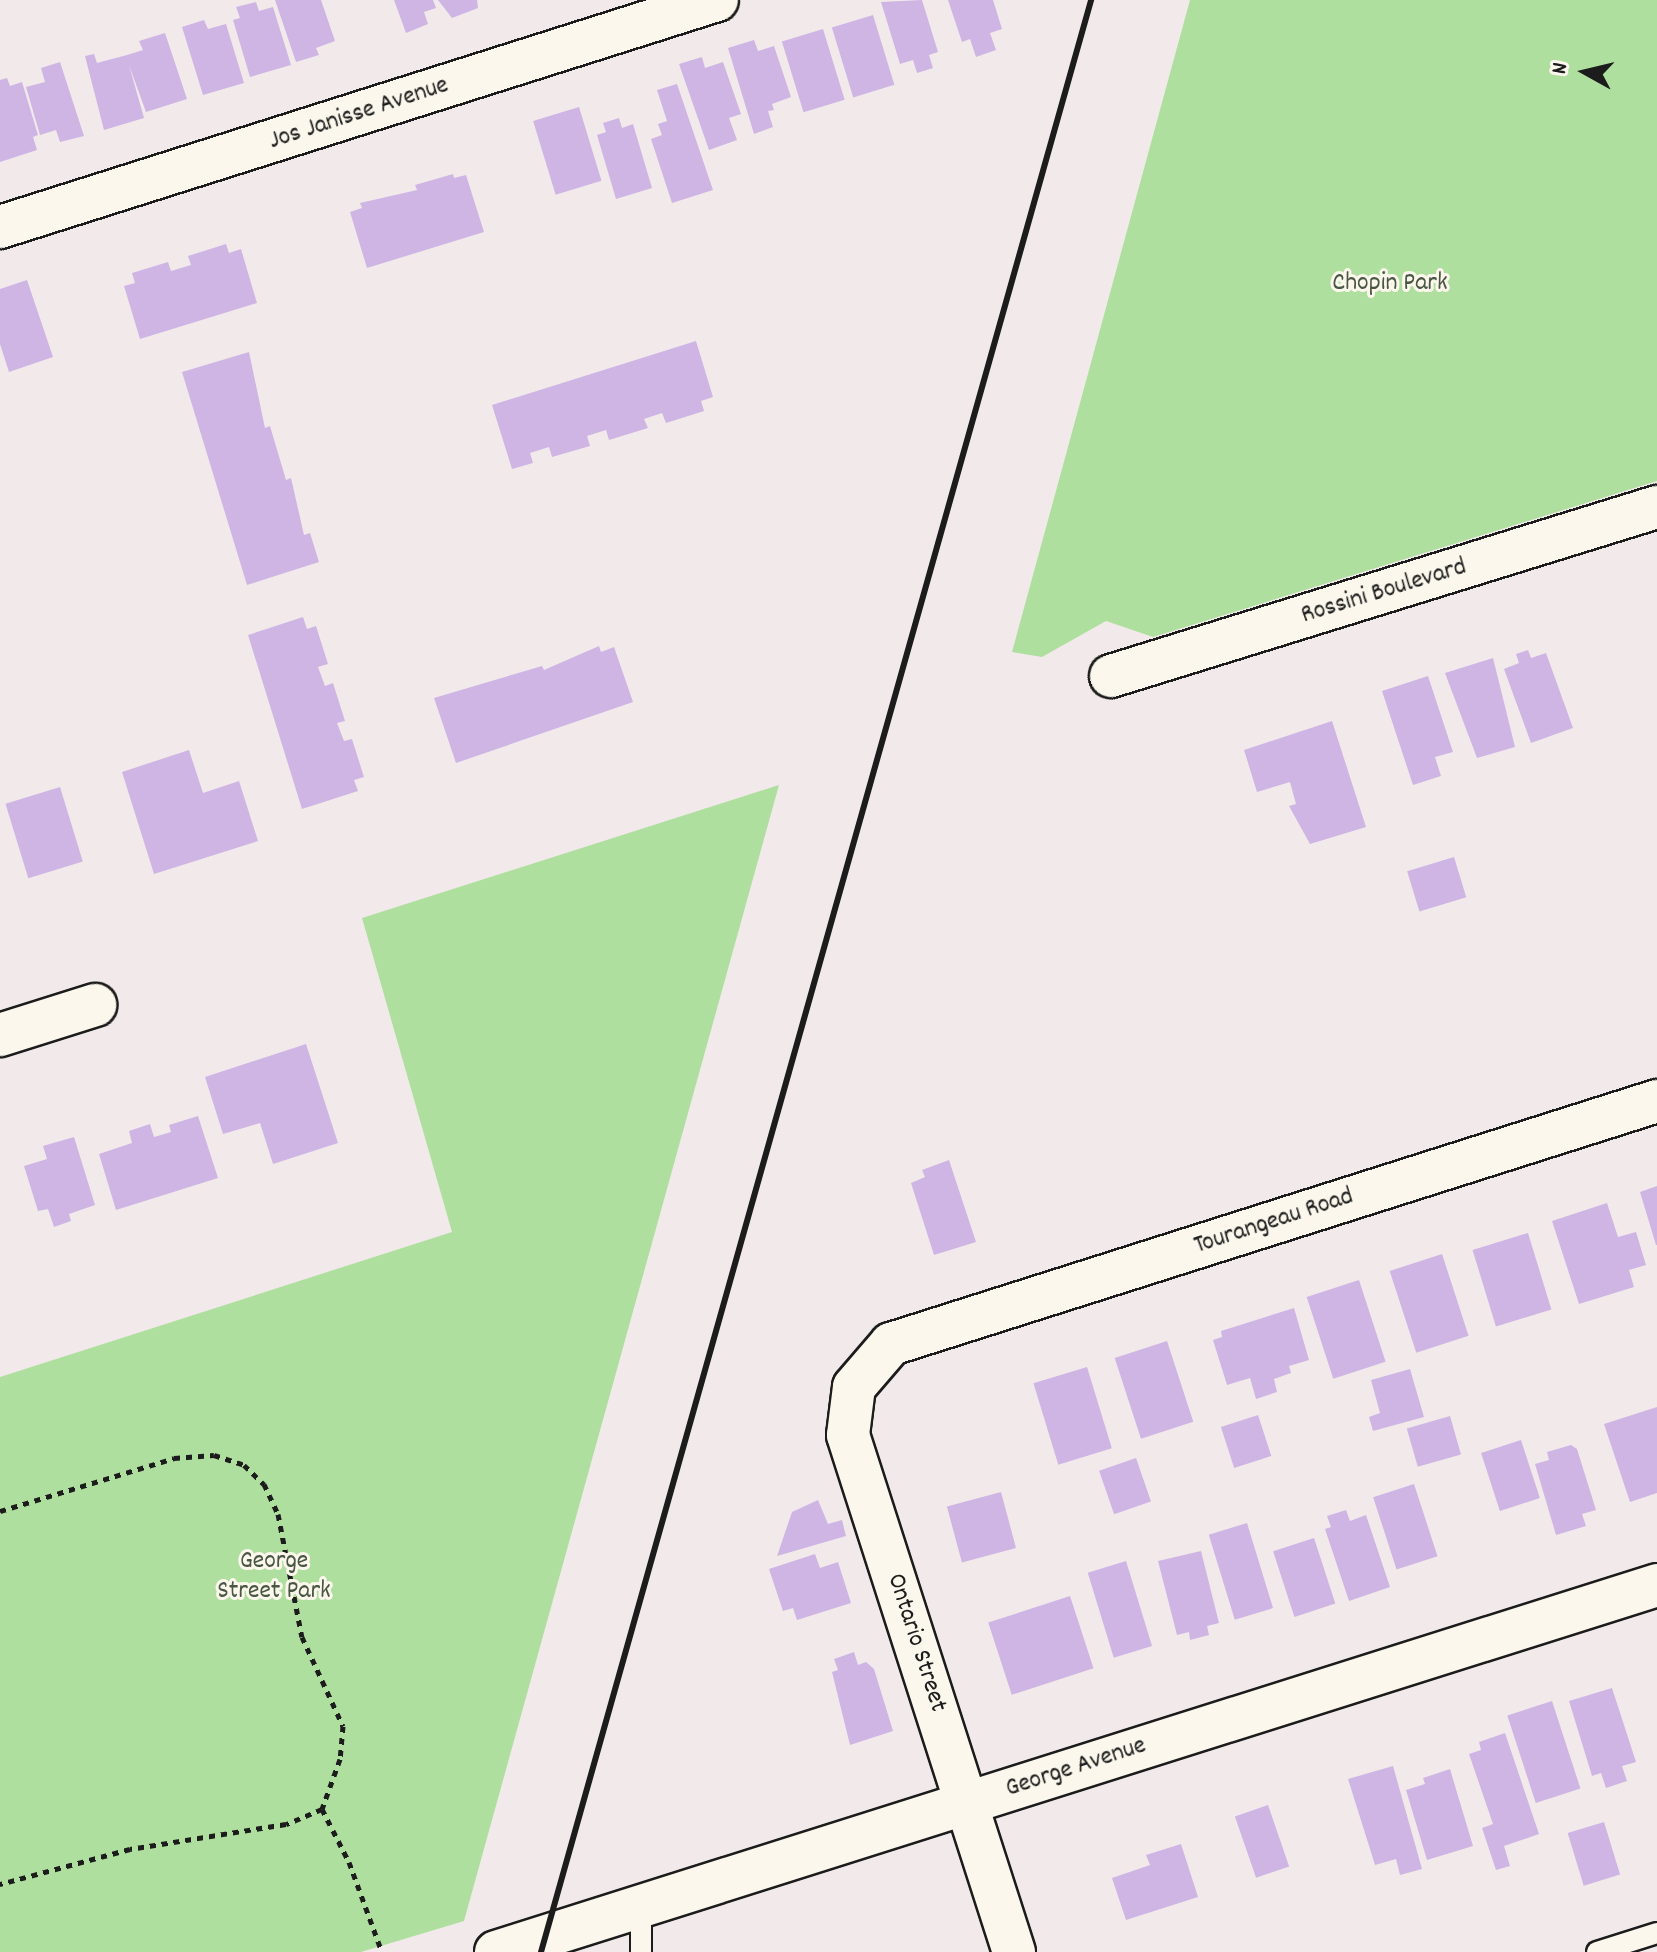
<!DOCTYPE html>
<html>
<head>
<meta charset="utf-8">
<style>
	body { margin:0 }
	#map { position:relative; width:1657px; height:1952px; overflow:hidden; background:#f2eaea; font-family:Dekko,sans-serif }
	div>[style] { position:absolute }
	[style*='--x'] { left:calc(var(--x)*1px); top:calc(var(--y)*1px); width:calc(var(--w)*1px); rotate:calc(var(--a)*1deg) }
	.green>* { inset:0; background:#afdf9f }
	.building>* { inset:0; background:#ceb5e4; transform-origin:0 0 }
	.path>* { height:5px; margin-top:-2.5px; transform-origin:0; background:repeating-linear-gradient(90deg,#1c1c1c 0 6px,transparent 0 12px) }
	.roads { filter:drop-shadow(2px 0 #1c1c1c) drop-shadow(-2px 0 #1c1c1c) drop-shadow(0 2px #1c1c1c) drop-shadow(0 -2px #1c1c1c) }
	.lane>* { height:20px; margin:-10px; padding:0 10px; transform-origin:10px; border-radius:10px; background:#fbf7ec }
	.street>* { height:42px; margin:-21px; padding:0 21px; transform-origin:21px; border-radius:21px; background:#fbf7ec }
	.rail>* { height:6px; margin:-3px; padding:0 3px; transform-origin:3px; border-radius:3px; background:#1c1c1c }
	span { translate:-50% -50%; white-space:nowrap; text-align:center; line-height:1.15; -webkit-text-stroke:6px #fbf7ec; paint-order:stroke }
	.street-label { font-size:26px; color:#1c1c1c }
	.park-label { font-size:26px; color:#485643 }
	.north { position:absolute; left:1545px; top:32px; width:80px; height:80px; -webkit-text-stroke:6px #fbf7ec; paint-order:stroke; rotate:278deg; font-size:22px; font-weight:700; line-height:32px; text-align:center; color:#1c1c1c }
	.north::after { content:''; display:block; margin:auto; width:28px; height:36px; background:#1c1c1c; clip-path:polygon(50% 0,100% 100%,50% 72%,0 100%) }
</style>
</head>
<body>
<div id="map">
	<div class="green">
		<div style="clip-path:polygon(1190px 0,1657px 0,1657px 481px,1153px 637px,1106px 621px,1042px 657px,1012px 652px)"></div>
		<div style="clip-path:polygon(779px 785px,464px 1921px,361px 1952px,0 1952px,0 1377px,452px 1232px,362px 918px)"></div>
	</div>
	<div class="building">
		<div style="clip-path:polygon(275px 0,321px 0,335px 41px,316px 48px,319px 55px,296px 62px)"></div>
		<div style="clip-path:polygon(394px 0,433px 0,436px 8px,424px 12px,428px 24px,406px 33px)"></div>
		<div style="clip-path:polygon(438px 0,477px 0,478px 8px,452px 18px)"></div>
		<div style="clip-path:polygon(922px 0,938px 52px,929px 55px,933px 68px,917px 73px,913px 60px,900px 64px,881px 2px)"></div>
		<div style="clip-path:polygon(948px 0,993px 0,1002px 29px,990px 33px,996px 50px,976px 57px,970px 39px,962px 42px)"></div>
		<div style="clip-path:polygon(256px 2px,259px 11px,273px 7px,291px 65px,250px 77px,233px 20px,240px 18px,236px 7px)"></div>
		<div style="left:873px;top:15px;width:73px;height:43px;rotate:73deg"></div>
		<div style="clip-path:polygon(204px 20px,208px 29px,226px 24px,244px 83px,203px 95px,182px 27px)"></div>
		<div style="left:823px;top:29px;width:74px;height:43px;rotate:73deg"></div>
		<div style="clip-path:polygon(165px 33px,187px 99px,146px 112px,129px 65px,144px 118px,104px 130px,85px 56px,94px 54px,97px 63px,127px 55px,143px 50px,139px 41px)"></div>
		<div style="clip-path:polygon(754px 40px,758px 51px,774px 46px,791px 97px,772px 104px,774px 110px,768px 111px,773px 127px,754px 134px,728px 48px)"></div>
		<div style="clip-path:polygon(702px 57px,705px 68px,723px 62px,741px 114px,729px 118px,737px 140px,709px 150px,679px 64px)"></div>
		<div style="clip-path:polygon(60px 62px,84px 136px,60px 142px,56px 130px,40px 135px,26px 87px,45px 82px,41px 68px)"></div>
		<div style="clip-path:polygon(7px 78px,10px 86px,22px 82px,38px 135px,33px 137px,37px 150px,0 162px,0 80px)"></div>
		<div style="clip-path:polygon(677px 84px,713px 190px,672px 203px,651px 139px,662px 135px,658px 124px,667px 121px,657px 90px)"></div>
		<div style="left:579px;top:107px;width:77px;height:48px;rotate:73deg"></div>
		<div style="clip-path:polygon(619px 118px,622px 128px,633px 124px,652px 188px,616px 199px,597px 135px,606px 132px,603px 123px)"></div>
		<div style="clip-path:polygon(453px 174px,454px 178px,466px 175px,484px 232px,367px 268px,350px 212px,362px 208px,360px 203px,417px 190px,415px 185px)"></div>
		<div style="clip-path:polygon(226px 244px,229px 253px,241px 249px,257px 303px,140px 339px,124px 286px,135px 283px,132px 273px,168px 262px,171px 271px,191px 265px,188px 256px)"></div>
		<div style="clip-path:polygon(27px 280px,53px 357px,9px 372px,0 344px,0 289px)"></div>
		<div style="clip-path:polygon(696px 341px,713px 397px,701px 401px,704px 411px,666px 423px,662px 413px,644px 419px,648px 428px,609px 440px,606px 430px,587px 436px,590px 446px,552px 457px,549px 447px,530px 453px,533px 463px,512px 469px,492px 405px)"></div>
		<div style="clip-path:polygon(249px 352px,265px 428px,270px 426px,286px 480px,291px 478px,304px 535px,310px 533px,319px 562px,247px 585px,182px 372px)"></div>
		<div style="clip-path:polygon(303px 617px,307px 629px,316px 626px,328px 664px,318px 667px,325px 686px,333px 683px,345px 721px,337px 723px,344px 741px,352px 739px,364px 777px,354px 780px,358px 791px,302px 809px,248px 635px)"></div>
		<div style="clip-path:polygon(599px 646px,601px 652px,614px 647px,633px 702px,456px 763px,434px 698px,542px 666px,544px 670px)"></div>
		<div style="clip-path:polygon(1528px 650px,1531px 658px,1546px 653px,1573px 728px,1531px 743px,1504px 669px,1519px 663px,1516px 654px)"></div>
		<div style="clip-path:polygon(1493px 658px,1515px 747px,1477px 758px,1445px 673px)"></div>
		<div style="clip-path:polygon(1428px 676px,1453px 752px,1435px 757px,1441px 776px,1413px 785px,1382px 691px)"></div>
		<div style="clip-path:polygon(1332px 721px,1366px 827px,1310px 844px,1289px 806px,1296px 804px,1290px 782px,1257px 792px,1244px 750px)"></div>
		<div style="clip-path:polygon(189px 750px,203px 793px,239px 781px,258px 841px,154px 874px,122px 772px)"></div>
		<div style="left:60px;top:787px;width:78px;height:57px;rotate:73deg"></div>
		<div style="left:1454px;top:857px;width:42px;height:49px;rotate:73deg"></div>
		<div style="clip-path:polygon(306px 1044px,338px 1143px,273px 1164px,260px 1123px,223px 1134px,205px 1077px)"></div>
		<div style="clip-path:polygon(198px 1116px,218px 1178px,116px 1210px,99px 1154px,132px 1143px,129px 1131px,150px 1124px,154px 1137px,171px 1132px,169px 1125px)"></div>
		<div style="clip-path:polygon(74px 1137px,95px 1205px,69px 1214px,71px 1221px,54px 1227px,48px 1209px,38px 1211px,24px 1166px,47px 1159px,43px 1146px)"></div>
		<div style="clip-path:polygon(949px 1160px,976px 1242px,934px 1255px,911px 1183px,925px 1177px,922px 1170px)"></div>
		<div style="clip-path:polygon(1657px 1186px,1657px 1245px,1656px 1245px,1640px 1192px)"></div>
		<div style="clip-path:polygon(1607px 1203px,1618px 1237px,1636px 1232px,1646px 1265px,1629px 1270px,1634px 1287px,1579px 1304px,1552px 1221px)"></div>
		<div style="left:1528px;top:1233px;width:80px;height:58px;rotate:73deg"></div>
		<div style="left:1442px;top:1254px;width:86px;height:55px;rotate:72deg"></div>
		<div style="left:1359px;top:1280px;width:86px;height:55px;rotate:72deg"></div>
		<div style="clip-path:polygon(1294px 1308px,1309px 1360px,1289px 1366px,1291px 1373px,1274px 1379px,1277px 1392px,1256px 1399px,1250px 1378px,1227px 1385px,1213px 1340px,1222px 1337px,1221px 1331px)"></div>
		<div style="left:1167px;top:1341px;width:85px;height:55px;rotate:72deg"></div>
		<div style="left:1087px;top:1367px;width:85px;height:56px;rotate:73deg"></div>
		<div style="clip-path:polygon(1410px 1369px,1424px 1417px,1373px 1431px,1369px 1417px,1380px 1413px,1371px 1380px)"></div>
		<div style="clip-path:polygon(1657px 1407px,1657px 1493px,1630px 1502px,1604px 1424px)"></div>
		<div style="left:1258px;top:1415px;width:43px;height:39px;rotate:72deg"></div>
		<div style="left:1450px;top:1416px;width:40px;height:45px;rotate:74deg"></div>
		<div style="left:1521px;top:1440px;width:61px;height:42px;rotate:72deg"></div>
		<div style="clip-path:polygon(1571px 1445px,1577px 1449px,1596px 1510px,1582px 1514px,1586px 1526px,1556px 1535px,1535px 1464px,1549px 1460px,1547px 1452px)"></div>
		<div style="left:1136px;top:1458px;width:46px;height:39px;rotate:71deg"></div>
		<div style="left:1414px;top:1484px;width:76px;height:43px;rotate:72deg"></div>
		<div style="left:1001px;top:1492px;width:58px;height:56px;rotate:75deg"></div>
		<div style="clip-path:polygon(818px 1500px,828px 1524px,842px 1520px,846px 1536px,777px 1556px,792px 1512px)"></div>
		<div style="clip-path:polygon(1346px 1510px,1350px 1521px,1366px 1515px,1390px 1587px,1349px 1601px,1325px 1529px,1331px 1527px,1327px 1516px)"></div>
		<div style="left:1247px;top:1523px;width:89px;height:40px;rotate:73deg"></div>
		<div style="left:1314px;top:1538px;width:69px;height:43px;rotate:72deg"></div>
		<div style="clip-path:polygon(1201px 1551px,1219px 1623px,1207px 1626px,1209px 1635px,1190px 1640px,1189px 1632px,1177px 1635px,1158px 1561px)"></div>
		<div style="clip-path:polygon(815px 1554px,820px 1568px,838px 1562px,851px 1603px,797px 1620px,793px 1608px,783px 1611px,769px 1569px)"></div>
		<div style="left:1126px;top:1561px;width:89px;height:40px;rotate:73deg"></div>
		<div style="left:1070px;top:1596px;width:76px;height:86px;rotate:72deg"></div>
		<div style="clip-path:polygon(854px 1652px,858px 1665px,866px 1662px,874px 1669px,893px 1731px,850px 1745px,832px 1672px,838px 1670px,834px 1659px)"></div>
		<div style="clip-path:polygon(1612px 1688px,1636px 1762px,1622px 1766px,1627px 1781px,1606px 1788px,1601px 1773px,1592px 1776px,1569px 1701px)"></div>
		<div style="left:1552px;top:1701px;width:92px;height:47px;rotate:72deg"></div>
		<div style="clip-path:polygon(1505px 1733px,1539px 1834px,1504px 1846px,1510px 1866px,1496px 1870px,1482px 1828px,1493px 1824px,1469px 1754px,1481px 1750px,1479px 1742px)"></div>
		<div style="clip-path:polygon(1393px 1766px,1422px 1869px,1400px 1875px,1396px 1859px,1375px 1865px,1348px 1779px)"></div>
		<div style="clip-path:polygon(1450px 1769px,1473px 1846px,1427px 1860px,1406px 1790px,1425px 1784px,1423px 1778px)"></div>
		<div style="left:1268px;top:1805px;width:65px;height:35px;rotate:71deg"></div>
		<div style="left:1604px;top:1822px;width:55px;height:38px;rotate:73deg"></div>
		<div style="clip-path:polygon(1181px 1844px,1198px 1897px,1126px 1920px,1112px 1878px,1150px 1865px,1146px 1855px)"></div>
	</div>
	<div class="path">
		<div style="--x:0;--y:1511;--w:182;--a:-16.9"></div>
		<div style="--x:174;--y:1458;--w:40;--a:-4.3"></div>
		<div style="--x:214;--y:1455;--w:32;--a:18"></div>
		<div style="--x:244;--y:1465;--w:28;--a:44"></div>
		<div style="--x:264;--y:1484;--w:33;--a:65"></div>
		<div style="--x:278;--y:1514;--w:125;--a:79"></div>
		<div style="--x:302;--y:1637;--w:98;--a:65.3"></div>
		<div style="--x:343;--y:1726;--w:33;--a:95"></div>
		<div style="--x:340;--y:1759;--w:53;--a:109.8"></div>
		<div style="--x:322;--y:1809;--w:39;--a:157"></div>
		<div style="--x:286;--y:1824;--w:158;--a:170.9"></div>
		<div style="--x:130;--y:1849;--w:135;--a:164.9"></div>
		<div style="--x:322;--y:1809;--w:59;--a:63"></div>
		<div style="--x:349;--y:1862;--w:96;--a:69.9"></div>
	</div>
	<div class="roads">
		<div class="lane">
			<div style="--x:641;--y:1952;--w:46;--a:-90"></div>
			<div style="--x:1597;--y:1952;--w:63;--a:-17.6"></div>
		</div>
		<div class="street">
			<div style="--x:0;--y:227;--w:752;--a:-17.57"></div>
			<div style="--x:1111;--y:676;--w:572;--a:-17.2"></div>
			<div style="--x:0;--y:1035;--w:100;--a:-17.5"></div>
			<div style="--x:496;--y:1952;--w:1218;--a:-17.54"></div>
			<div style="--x:1014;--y:1952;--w:543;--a:-107.8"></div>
			<div style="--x:848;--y:1435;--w:48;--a:-82.9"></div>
			<div style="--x:854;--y:1387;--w:57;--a:-49.3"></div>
			<div style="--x:891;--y:1344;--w:804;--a:-17.6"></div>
		</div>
	</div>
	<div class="rail">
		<div style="--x:541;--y:1952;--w:2028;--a:-74.26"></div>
	</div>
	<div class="street-label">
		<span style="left:359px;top:114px;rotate:-18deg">Jos Janisse Avenue</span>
		<span style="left:1384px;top:592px;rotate:-17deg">Rossini Boulevard</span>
		<span style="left:1274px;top:1222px;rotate:-18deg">Tourangeau Road</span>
		<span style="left:916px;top:1643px;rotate:72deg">Ontario Street</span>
		<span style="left:1076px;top:1768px;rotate:-18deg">George Avenue</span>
	</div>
	<div class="park-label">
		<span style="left:1390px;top:284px">Chopin Park</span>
		<span style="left:274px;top:1577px">George<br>Street Park</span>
	</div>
	<div class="north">N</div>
</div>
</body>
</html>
